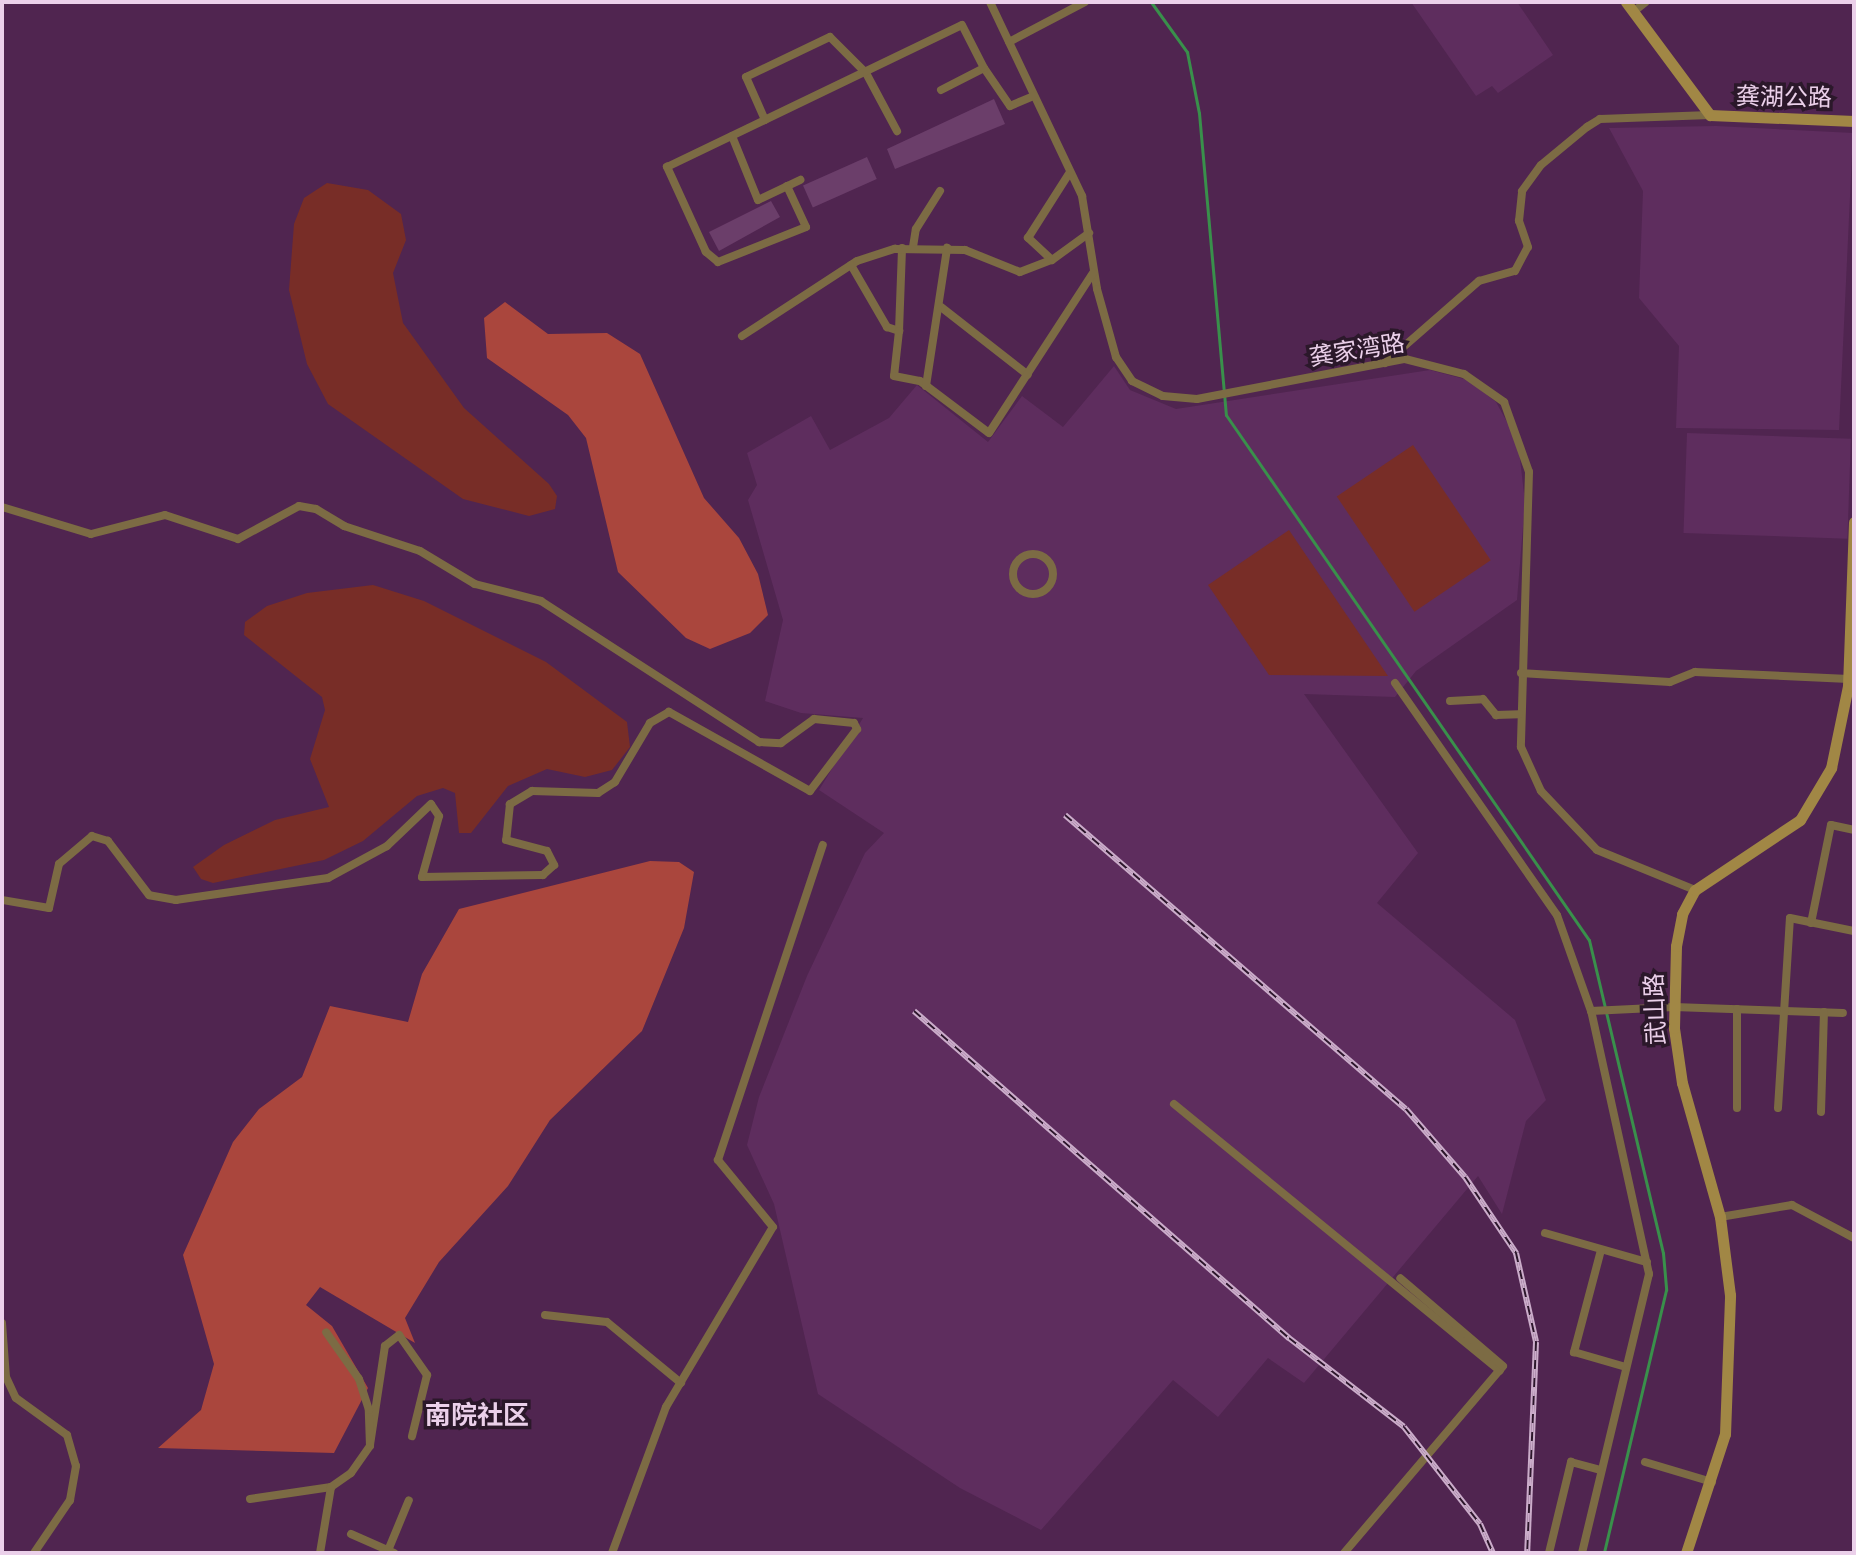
<!DOCTYPE html>
<html>
<head>
<meta charset="utf-8">
<style>
	body { margin:0 }
	#map { position:relative; width:1856px; height:1555px; overflow:hidden; background:#502550; font-family:"Asap Condensed","Noto Sans SC",sans-serif }
	div>[style] { position:absolute }
	[style*='--x'] { left:calc(var(--x)*1px); top:calc(var(--y)*1px); width:calc(var(--w)*1px); rotate:calc(var(--a)*1deg) }
	.built>* { inset:0; background:#5e2d5e; transform-origin:0 0 }
	.green>* { inset:0; background:#782d27; transform-origin:0 0 }
	.forest>* { inset:0; background:#aa463d }
	.stream>* { height:3px; margin:-1.5px; padding:0 1.5px; transform-origin:1.5px; border-radius:1.5px; background:#39904b }
	.building>* { inset:0; background:#6b3e6a; transform-origin:0 0 }
	.street>* { height:8px; margin:-4px; padding:0 4px; transform-origin:4px; border-radius:4px; background:#7c6b44 }
	.street>.ring { margin:-4px; padding:0; box-sizing:content-box; background:none; border:8px solid #7c6b44; border-radius:50% }
	.secondary>* { height:11px; margin:-5.5px; padding:0 5.5px; transform-origin:5.5px; border-radius:5.5px; background:#a18745 }
	.rail>* { height:6px; margin-top:-3px; transform-origin:0; background:repeating-linear-gradient(90deg,#2b182a 0 9px,#cbadca 0 18px); box-sizing:border-box; border-block:2px solid #cbadca }
	span { translate:-50% -50%; white-space:nowrap; text-align:center; line-height:1.15; -webkit-text-stroke:7px #2b182a; paint-order:stroke }
	.street-label { font-size:24px; color:#ebd0ea }
	.neighbourhood-label { font-size:26px; color:#ebd0ea; font-weight:700 }
	.frame { position:absolute; inset:0; border:4px solid #ebd0ea; pointer-events:none }
</style>
</head>
<body>
<div id="map">
	<div class="built">
		<div style="clip-path:polygon(1411px 2px,1517px 2px,1553px 55px,1498px 93px,1492px 86px,1476px 96px)"></div>
		<div style="clip-path:polygon(1716px 126px,1853px 133px,1839px 430px,1676px 428px,1679px 346px,1639px 298px,1643px 191px,1609px 128px)"></div>
		<div style="clip-path:polygon(1114px 366px,1130px 390px,1176px 409px,1430px 370px,1468px 380px,1496px 402px,1518px 442px,1525px 502px,1517px 600px,1416px 671px,1395px 697px,1304px 694px,1418px 853px,1377px 903px,1515px 1020px,1546px 1100px,1526px 1121px,1502px 1214px,1478px 1176px,1304px 1383px,1268px 1358px,1218px 1417px,1173px 1380px,1041px 1530px,960px 1488px,818px 1394px,774px 1204px,747px 1145px,759px 1097px,807px 976px,865px 853px,884px 833px,819px 790px,863px 718px,801px 713px,765px 701px,783px 620px,748px 500px,757px 485px,747px 453px,811px 416px,830px 450px,889px 418px,917px 385px,988px 442px,1022px 396px,1063px 427px)"></div>
		<div style="left:1687px;top:433px;width:164px;height:100px;rotate:2deg"></div>
	</div>
	<div class="green">
		<div style="clip-path:polygon(327px 183px,368px 190px,401px 214px,406px 240px,393px 273px,403px 323px,464px 408px,549px 484px,557px 496px,555px 509px,529px 516px,463px 499px,328px 404px,307px 364px,289px 290px,294px 224px,304px 198px)"></div>
		<div style="left:1413px;top:445px;width:139px;height:92px;rotate:56deg"></div>
		<div style="clip-path:polygon(1289px 530px,1388px 676px,1269px 675px,1208px 585px)"></div>
		<div style="clip-path:polygon(373px 585px,424px 601px,546px 662px,627px 722px,630px 747px,612px 770px,585px 777px,547px 769px,508px 786px,471px 833px,459px 833px,455px 793px,443px 788px,417px 796px,363px 841px,324px 860px,213px 883px,201px 879px,193px 867px,224px 845px,275px 820px,329px 807px,310px 759px,325px 710px,322px 697px,244px 635px,245px 622px,267px 606px,307px 593px)"></div>
	</div>
	<div class="forest">
		<div style="clip-path:polygon(505px 302px,548px 334px,607px 333px,640px 354px,704px 498px,739px 538px,758px 574px,768px 615px,750px 633px,710px 649px,686px 638px,618px 572px,586px 438px,568px 415px,487px 358px,484px 318px)"></div>
		<div style="clip-path:polygon(650px 861px,679px 862px,694px 872px,684px 928px,642px 1031px,550px 1120px,508px 1186px,439px 1262px,405px 1318px,415px 1343px,320px 1287px,306px 1305px,332px 1326px,368px 1388px,334px 1453px,158px 1448px,201px 1410px,214px 1364px,183px 1255px,233px 1142px,259px 1109px,302px 1077px,330px 1006px,408px 1022px,422px 974px,459px 909px)"></div>
	</div>
	<div class="stream">
		<div style="--x:1151;--y:2;--w:62;--a:54.2"></div>
		<div style="--x:1187;--y:52;--w:62;--a:78.9"></div>
		<div style="--x:1199;--y:113;--w:303;--a:84.9"></div>
		<div style="--x:1226;--y:415;--w:638;--a:55.34"></div>
		<div style="--x:1589;--y:940;--w:322;--a:76.7"></div>
		<div style="--x:1663;--y:1253;--w:37;--a:85"></div>
		<div style="--x:1666;--y:1290;--w:270;--a:103.3"></div>
	</div>
	<div class="building">
		<div style="clip-path:polygon(994px 99px,1005px 124px,895px 169px,887px 149px)"></div>
		<div style="left:867px;top:157px;width:24px;height:70px;rotate:66deg"></div>
		<div style="clip-path:polygon(771px 201px,780px 217px,719px 251px,709px 232px)"></div>
	</div>
	<div class="street">
		<div style="--x:990;--y:2;--w:215;--a:64.6"></div>
		<div style="--x:1082;--y:196;--w:94;--a:80.8"></div>
		<div style="--x:1097;--y:289;--w:71;--a:74.4"></div>
		<div style="--x:1116;--y:357;--w:29;--a:56"></div>
		<div style="--x:1132;--y:381;--w:34;--a:26"></div>
		<div style="--x:1163;--y:396;--w:34;--a:5"></div>
		<div style="--x:1197;--y:399;--w:212;--a:-10.9"></div>
		<div style="--x:1405;--y:359;--w:61;--a:14.3"></div>
		<div style="--x:1464;--y:374;--w:49;--a:35"></div>
		<div style="--x:1504;--y:402;--w:74;--a:70.3"></div>
		<div style="--x:1529;--y:472;--w:275;--a:91.7"></div>
		<div style="--x:1521;--y:747;--w:48;--a:65.6"></div>
		<div style="--x:1541;--y:791;--w:81;--a:46.5"></div>
		<div style="--x:1597;--y:850;--w:106;--a:22.2"></div>
		<div style="--x:1633;--y:12;--w:16;--a:-38"></div>
		<div style="--x:1009;--y:42;--w:86;--a:-27.8"></div>
		<div style="--x:941;--y:90;--w:48;--a:-27.1"></div>
		<div style="--x:984;--y:68;--w:46;--a:55.6"></div>
		<div style="--x:1010;--y:106;--w:26;--a:-23"></div>
		<div style="--x:765;--y:120;--w:47;--a:-113.8"></div>
		<div style="--x:746;--y:77;--w:93;--a:-25.5"></div>
		<div style="--x:830;--y:37;--w:51;--a:45"></div>
		<div style="--x:866;--y:73;--w:66;--a:61.9"></div>
		<div style="--x:732;--y:136;--w:69;--a:67.9"></div>
		<div style="--x:758;--y:200;--w:47;--a:-25.5"></div>
		<div style="--x:787;--y:186;--w:45;--a:65.1"></div>
		<div style="--x:806;--y:227;--w:95;--a:158.3"></div>
		<div style="--x:718;--y:262;--w:16;--a:-140"></div>
		<div style="--x:706;--y:252;--w:94;--a:-114.6"></div>
		<div style="--x:667;--y:167;--w:327;--a:-25.7"></div>
		<div style="--x:962;--y:25;--w:48;--a:62.9"></div>
		<div style="--x:913;--y:247;--w:18;--a:-81"></div>
		<div style="--x:916;--y:229;--w:45;--a:-57.7"></div>
		<div style="--x:1052;--y:260;--w:33;--a:-137"></div>
		<div style="--x:1028;--y:238;--w:78;--a:-57.5"></div>
		<div style="--x:851;--y:265;--w:72;--a:59.9"></div>
		<div style="--x:887;--y:327;--w:13;--a:18"></div>
		<div style="--x:899;--y:331;--w:83;--a:-87.9"></div>
		<div style="--x:941;--y:307;--w:110;--a:38"></div>
		<div style="--x:899;--y:331;--w:45;--a:96.3"></div>
		<div style="--x:894;--y:376;--w:26;--a:11"></div>
		<div style="--x:920;--y:381;--w:86;--a:37"></div>
		<div style="--x:989;--y:433;--w:191;--a:-57"></div>
		<div style="--x:742;--y:336;--w:137;--a:-33.1"></div>
		<div style="--x:857;--y:261;--w:40;--a:-18"></div>
		<div style="--x:895;--y:249;--w:70;--a:0.8"></div>
		<div style="--x:965;--y:250;--w:59;--a:21.8"></div>
		<div style="--x:1020;--y:272;--w:34;--a:-21"></div>
		<div style="--x:1052;--y:260;--w:46;--a:-36.1"></div>
		<div style="--x:1385;--y:363;--w:125;--a:-41.1"></div>
		<div style="--x:1479;--y:281;--w:37;--a:-16"></div>
		<div style="--x:1515;--y:271;--w:27;--a:-62"></div>
		<div style="--x:1528;--y:247;--w:28;--a:-109"></div>
		<div style="--x:1519;--y:221;--w:30;--a:-84"></div>
		<div style="--x:1522;--y:191;--w:32;--a:-54"></div>
		<div style="--x:1541;--y:165;--w:60;--a:-39.6"></div>
		<div style="--x:1587;--y:127;--w:15;--a:-32"></div>
		<div style="--x:1600;--y:119;--w:110;--a:-2.1"></div>
		<div style="--x:926;--y:386;--w:140;--a:-81.3"></div>
		<div style="--x:2;--y:507;--w:93;--a:16.9"></div>
		<div style="--x:91;--y:534;--w:76;--a:-14.4"></div>
		<div style="--x:165;--y:515;--w:77;--a:18.2"></div>
		<div style="--x:238;--y:539;--w:69;--a:-28.4"></div>
		<div style="--x:299;--y:506;--w:17;--a:10"></div>
		<div style="--x:316;--y:509;--w:33;--a:31"></div>
		<div style="--x:344;--y:526;--w:80;--a:18.2"></div>
		<div style="--x:420;--y:551;--w:64;--a:31"></div>
		<div style="--x:475;--y:584;--w:68;--a:14.4"></div>
		<div style="--x:541;--y:601;--w:260;--a:32.9"></div>
		<div style="--x:759;--y:742;--w:22;--a:3"></div>
		<div style="--x:781;--y:743;--w:41;--a:-36"></div>
		<div style="--x:814;--y:719;--w:40;--a:5.7"></div>
		<div style="--x:854;--y:723;--w:7;--a:63"></div>
		<div style="--x:857;--y:729;--w:78;--a:127.2"></div>
		<div style="--x:810;--y:791;--w:162;--a:-150.7"></div>
		<div style="--x:669;--y:712;--w:22;--a:150"></div>
		<div style="--x:650;--y:723;--w:69;--a:120.7"></div>
		<div style="--x:615;--y:782;--w:20;--a:147"></div>
		<div style="--x:598;--y:793;--w:66;--a:-178.3"></div>
		<div style="--x:532;--y:791;--w:26;--a:149"></div>
		<div style="--x:510;--y:804;--w:36;--a:96"></div>
		<div style="--x:506;--y:840;--w:42;--a:15"></div>
		<div style="--x:547;--y:851;--w:16;--a:63"></div>
		<div style="--x:554;--y:865;--w:15;--a:138"></div>
		<div style="--x:543;--y:875;--w:121;--a:179.1"></div>
		<div style="--x:422;--y:877;--w:63;--a:-74.4"></div>
		<div style="--x:439;--y:816;--w:14;--a:-124"></div>
		<div style="--x:431;--y:804;--w:61;--a:136.3"></div>
		<div style="--x:387;--y:846;--w:67;--a:151.5"></div>
		<div style="--x:328;--y:878;--w:154;--a:171.8"></div>
		<div style="--x:176;--y:900;--w:27;--a:-170"></div>
		<div style="--x:149;--y:895;--w:68;--a:-127.2"></div>
		<div style="--x:108;--y:841;--w:17;--a:-163"></div>
		<div style="--x:92;--y:836;--w:43;--a:139.7"></div>
		<div style="--x:59;--y:864;--w:45;--a:102.8"></div>
		<div style="--x:49;--y:908;--w:48;--a:-170.3"></div>
		<div class="ring" style="left:1013px;top:554px;width:32px;height:32px"></div>
		<div style="--x:1521;--y:673;--w:149;--a:3.5"></div>
		<div style="--x:1670;--y:682;--w:27;--a:-22"></div>
		<div style="--x:1695;--y:672;--w:154;--a:2.6"></div>
		<div style="--x:1395;--y:683;--w:283;--a:55.1"></div>
		<div style="--x:1557;--y:915;--w:102;--a:70.5"></div>
		<div style="--x:1591;--y:1011;--w:83;--a:-2.8"></div>
		<div style="--x:1674;--y:1007;--w:169;--a:2"></div>
		<div style="--x:1450;--y:701;--w:33;--a:-3"></div>
		<div style="--x:1483;--y:699;--w:21;--a:51"></div>
		<div style="--x:1496;--y:715;--w:23;--a:-2"></div>
		<div style="--x:1811;--y:923;--w:100;--a:-78.5"></div>
		<div style="--x:1831;--y:825;--w:24;--a:12"></div>
		<div style="--x:1174;--y:1104;--w:421;--a:39.3"></div>
		<div style="--x:1737;--y:1108;--w:99;--a:-90"></div>
		<div style="--x:1778;--y:1108;--w:190;--a:-86.4"></div>
		<div style="--x:1790;--y:918;--w:65;--a:11.5"></div>
		<div style="--x:1821;--y:1112;--w:100;--a:-88.3"></div>
		<div style="--x:1720;--y:1217;--w:73;--a:-9.5"></div>
		<div style="--x:1792;--y:1205;--w:70;--a:28"></div>
		<div style="--x:1545;--y:1233;--w:106;--a:15.9"></div>
		<div style="--x:1601;--y:1250;--w:106;--a:104.8"></div>
		<div style="--x:1574;--y:1352;--w:54;--a:16.1"></div>
		<div style="--x:545;--y:1315;--w:62;--a:6.4"></div>
		<div style="--x:607;--y:1322;--w:96;--a:39.5"></div>
		<div style="--x:2;--y:1323;--w:54;--a:85.8"></div>
		<div style="--x:6;--y:1377;--w:23;--a:65"></div>
		<div style="--x:16;--y:1398;--w:63;--a:36"></div>
		<div style="--x:67;--y:1435;--w:32;--a:74"></div>
		<div style="--x:76;--y:1466;--w:35;--a:100"></div>
		<div style="--x:70;--y:1500;--w:64;--a:124.2"></div>
		<div style="--x:370;--y:1445;--w:100;--a:-81.4"></div>
		<div style="--x:385;--y:1346;--w:18;--a:-38"></div>
		<div style="--x:399;--y:1335;--w:49;--a:55"></div>
		<div style="--x:427;--y:1375;--w:63;--a:103.8"></div>
		<div style="--x:1645;--y:1462;--w:70;--a:16.6"></div>
		<div style="--x:250;--y:1499;--w:82;--a:-8.4"></div>
		<div style="--x:331;--y:1487;--w:24;--a:-35"></div>
		<div style="--x:351;--y:1473;--w:33;--a:-55"></div>
		<div style="--x:370;--y:1446;--w:36;--a:-92"></div>
		<div style="--x:369;--y:1410;--w:33;--a:-108"></div>
		<div style="--x:359;--y:1379;--w:57;--a:-125.1"></div>
		<div style="--x:351;--y:1534;--w:47;--a:23.8"></div>
		<div style="--x:320;--y:1553;--w:67;--a:-80.5"></div>
		<div style="--x:387;--y:1553;--w:57;--a:-67.5"></div>
		<div style="--x:612;--y:1553;--w:156;--a:-69.7"></div>
		<div style="--x:666;--y:1407;--w:209;--a:-59.3"></div>
		<div style="--x:773;--y:1227;--w:87;--a:-129.4"></div>
		<div style="--x:718;--y:1160;--w:332;--a:-71.6"></div>
		<div style="--x:1344;--y:1553;--w:245;--a:-49.6"></div>
		<div style="--x:1503;--y:1366;--w:135;--a:-139.5"></div>
		<div style="--x:1549;--y:1553;--w:94;--a:-76.4"></div>
		<div style="--x:1571;--y:1462;--w:31;--a:15"></div>
		<div style="--x:1582;--y:1553;--w:287;--a:-76.5"></div>
		<div style="--x:1649;--y:1274;--w:269;--a:-102.4"></div>
	</div>
	<div class="secondary">
		<div style="--x:1626;--y:2;--w:141;--a:53.4"></div>
		<div style="--x:1710;--y:115;--w:144;--a:2.4"></div>
		<div style="--x:1686;--y:1553;--w:125;--a:-71.9"></div>
		<div style="--x:1725;--y:1434;--w:139;--a:-87.9"></div>
		<div style="--x:1730;--y:1295;--w:79;--a:-97.3"></div>
		<div style="--x:1720;--y:1217;--w:139;--a:-105.8"></div>
		<div style="--x:1682;--y:1083;--w:56;--a:-98.3"></div>
		<div style="--x:1674;--y:1028;--w:82;--a:-88.6"></div>
		<div style="--x:1676;--y:946;--w:33;--a:-79"></div>
		<div style="--x:1682;--y:914;--w:27;--a:-62"></div>
		<div style="--x:1695;--y:890;--w:126;--a:-33.7"></div>
		<div style="--x:1800;--y:820;--w:61;--a:-59.2"></div>
		<div style="--x:1831;--y:768;--w:84;--a:-78.3"></div>
		<div style="--x:1848;--y:686;--w:164;--a:-87.9"></div>
	</div>
	<div class="rail">
		<div style="--x:1065;--y:815;--w:450;--a:40.8"></div>
		<div style="--x:1406;--y:1109;--w:90;--a:49.1"></div>
		<div style="--x:1465;--y:1177;--w:92;--a:56.1"></div>
		<div style="--x:1516;--y:1253;--w:91;--a:77.3"></div>
		<div style="--x:1536;--y:1342;--w:211;--a:92.4"></div>
		<div style="--x:914;--y:1011;--w:498;--a:41.1"></div>
		<div style="--x:1289;--y:1338;--w:145;--a:37.7"></div>
		<div style="--x:1404;--y:1427;--w:123;--a:51.9"></div>
		<div style="--x:1480;--y:1524;--w:32;--a:66"></div>
	</div>
	<div class="street-label">
		<span style="left:1784px;top:97px;rotate:1deg">龚湖公路</span>
		<span style="left:1357px;top:350px;rotate:-9deg">龚家湾路</span>
		<span style="left:1655px;top:1009px;rotate:-92deg">武山路</span>
	</div>
	<div class="neighbourhood-label">
		<span style="left:477px;top:1416px">南院社区</span>
	</div>
	<div class="frame"></div>
</div>
</body>
</html>
